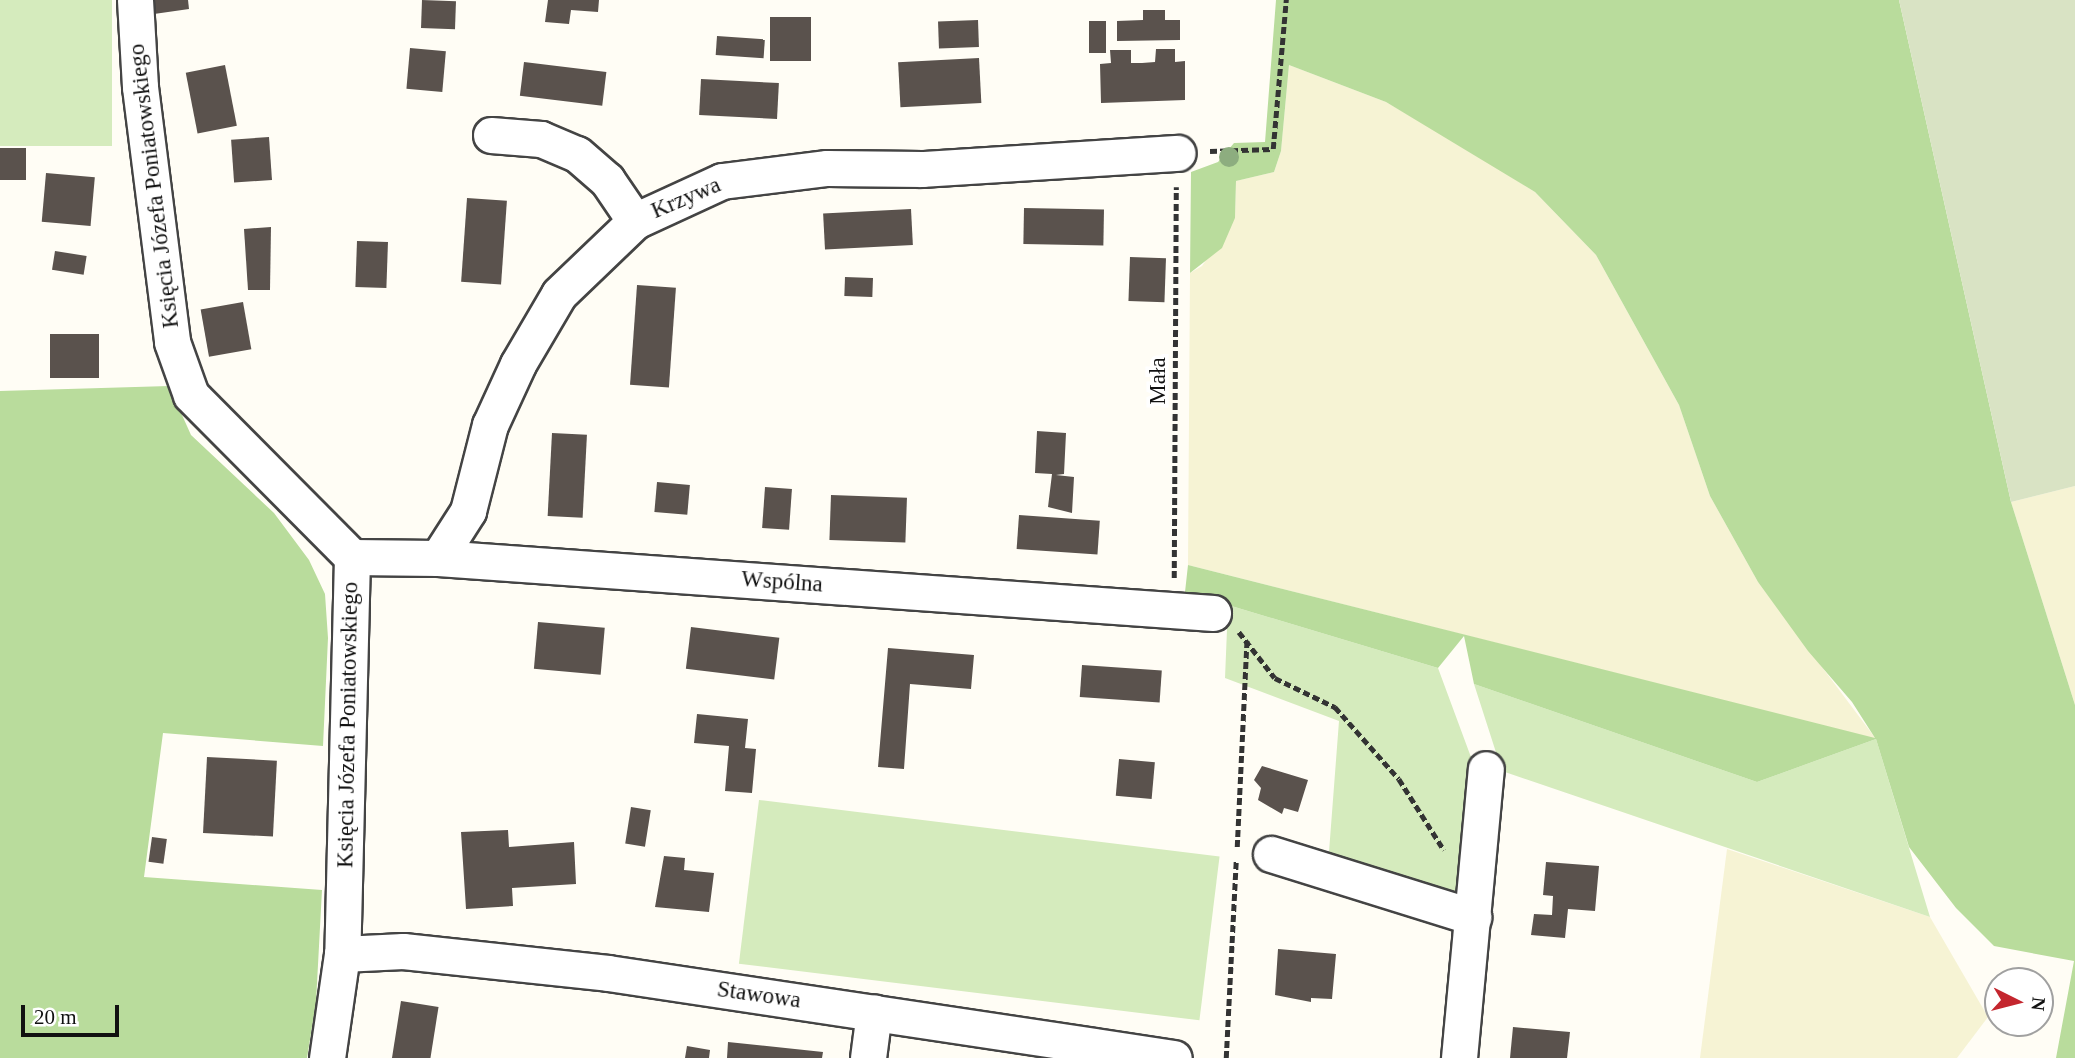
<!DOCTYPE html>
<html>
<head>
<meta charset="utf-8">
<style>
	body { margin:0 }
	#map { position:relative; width:2075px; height:1058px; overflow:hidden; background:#fffdf5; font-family:Georgia,serif }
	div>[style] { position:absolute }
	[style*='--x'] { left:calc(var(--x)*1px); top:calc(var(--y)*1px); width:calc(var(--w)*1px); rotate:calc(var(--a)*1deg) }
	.farmland>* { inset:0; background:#f6f3d4 }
	.green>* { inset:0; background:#d5ebbd; transform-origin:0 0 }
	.forest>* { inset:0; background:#b9dc9c }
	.cemetery>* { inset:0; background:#d9e3c4 }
	.building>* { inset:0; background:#5a524d; transform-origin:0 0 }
	.path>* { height:4.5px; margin-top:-2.25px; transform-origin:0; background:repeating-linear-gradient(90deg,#333 0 7px,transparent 0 10.5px) }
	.roads { filter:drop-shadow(2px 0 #444) drop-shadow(-2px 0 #444) drop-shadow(0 2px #444) drop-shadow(0 -2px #444) }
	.minor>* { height:35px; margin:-17.5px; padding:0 17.5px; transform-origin:17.5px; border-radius:17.5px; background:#fff }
	.trees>* { width:20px; height:20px; margin:-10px; border-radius:50%; background:#8dad7f }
	span { translate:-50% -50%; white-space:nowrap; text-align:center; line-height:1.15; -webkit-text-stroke:7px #fff; paint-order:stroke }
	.street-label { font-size:23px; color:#111 }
	.north { position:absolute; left:1984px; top:967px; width:70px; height:70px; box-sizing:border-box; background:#fff; border:2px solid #a0a0a0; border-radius:50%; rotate:96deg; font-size:19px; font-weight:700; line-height:28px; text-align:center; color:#111 }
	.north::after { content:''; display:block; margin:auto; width:24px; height:32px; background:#c4262e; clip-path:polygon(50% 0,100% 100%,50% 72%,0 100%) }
	.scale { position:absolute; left:21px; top:1005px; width:98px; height:32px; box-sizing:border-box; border:4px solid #111; border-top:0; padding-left:9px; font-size:21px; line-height:24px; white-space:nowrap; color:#111; -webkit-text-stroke:5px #fff; paint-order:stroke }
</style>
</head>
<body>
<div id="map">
	<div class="farmland">
		<div style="clip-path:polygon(1289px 65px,1386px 102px,1459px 144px,1535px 192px,1596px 255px,1679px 405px,1710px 496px,1758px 582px,1876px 739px,1188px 565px,1190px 273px,1202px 266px,1235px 218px,1236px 181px,1274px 172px,1281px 151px)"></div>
		<div style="clip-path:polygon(2075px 486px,2075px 705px,2011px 502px)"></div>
		<div style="clip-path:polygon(1727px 849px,1930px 917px,1988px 1017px,1957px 1058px,1700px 1058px)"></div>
	</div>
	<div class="green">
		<div style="left:0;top:0;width:112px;height:146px"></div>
		<div style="clip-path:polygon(1228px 605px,1438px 668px,1475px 768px,1463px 907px,1328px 865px,1339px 721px,1225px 678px)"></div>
		<div style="clip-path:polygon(1474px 684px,1757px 782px,1876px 739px,1930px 917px,1502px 771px)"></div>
		<div style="left:759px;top:800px;width:464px;height:165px;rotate:7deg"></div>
	</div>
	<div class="forest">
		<div style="clip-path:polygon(1276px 0,1899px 0,2011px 502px,2075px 705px,2075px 1058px,2056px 1058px,2074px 961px,1994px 946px,1956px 908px,1909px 847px,1876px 739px,1757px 782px,1474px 684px,1464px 636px,1438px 668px,1185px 592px,1188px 565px,1875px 738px,1852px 702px,1808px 651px,1758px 582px,1710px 496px,1679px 405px,1596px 255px,1535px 192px,1386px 102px,1289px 65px,1281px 151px,1274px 172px,1236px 181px,1235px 218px,1222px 248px,1190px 273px,1191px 172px,1218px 162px,1234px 143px,1265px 142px)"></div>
		<div style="clip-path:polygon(169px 386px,191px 435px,274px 513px,309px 560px,325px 594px,328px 638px,323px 746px,163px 733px,144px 877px,322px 890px,316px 1002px,307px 1058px,0 1058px,0 391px)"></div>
	</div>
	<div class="cemetery">
		<div style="clip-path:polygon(1899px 0,2075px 0,2075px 486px,2011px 502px)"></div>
	</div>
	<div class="building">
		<div style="clip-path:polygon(152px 0,188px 0,189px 9px,154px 14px)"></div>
		<div style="left:422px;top:0;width:34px;height:28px;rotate:2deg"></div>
		<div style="clip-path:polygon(548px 0,599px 0,598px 12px,571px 10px,569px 24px,545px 22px)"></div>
		<div style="clip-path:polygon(1143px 10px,1165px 10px,1165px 20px,1180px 20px,1180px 40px,1117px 41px,1117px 21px,1143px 20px)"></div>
		<div style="left:770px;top:17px;width:41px;height:44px"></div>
		<div style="left:978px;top:20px;width:27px;height:40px;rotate:88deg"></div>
		<div style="left:1089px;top:21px;width:17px;height:32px"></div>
		<div style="left:717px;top:36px;width:48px;height:19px;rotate:4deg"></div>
		<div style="left:410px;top:48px;width:36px;height:41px;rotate:5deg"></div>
		<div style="clip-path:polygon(1156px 49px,1175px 49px,1175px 62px,1185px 61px,1185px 100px,1101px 103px,1100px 64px,1111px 63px,1110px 50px,1131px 50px,1131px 63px,1142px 63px,1155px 62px)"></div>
		<div style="left:979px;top:58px;width:45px;height:81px;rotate:87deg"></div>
		<div style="left:524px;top:62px;width:83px;height:34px;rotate:7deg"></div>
		<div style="left:225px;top:65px;width:62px;height:40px;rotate:79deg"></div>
		<div style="left:701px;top:79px;width:78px;height:36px;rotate:3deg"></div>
		<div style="left:269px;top:137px;width:43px;height:38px;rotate:86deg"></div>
		<div style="left:0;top:148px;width:26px;height:32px"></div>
		<div style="left:46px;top:173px;width:49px;height:49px;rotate:5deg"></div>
		<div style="left:467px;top:198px;width:40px;height:84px;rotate:4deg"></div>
		<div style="left:1024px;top:208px;width:80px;height:36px;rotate:1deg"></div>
		<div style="left:911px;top:209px;width:36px;height:88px;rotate:87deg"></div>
		<div style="clip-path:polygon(271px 227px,270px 290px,248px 290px,244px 229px)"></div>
		<div style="left:357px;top:241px;width:31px;height:46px;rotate:2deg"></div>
		<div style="left:55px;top:251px;width:32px;height:19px;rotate:9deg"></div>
		<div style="left:1130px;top:257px;width:36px;height:44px;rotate:2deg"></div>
		<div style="left:845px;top:277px;width:28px;height:19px;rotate:2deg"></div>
		<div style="left:637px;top:285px;width:39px;height:100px;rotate:4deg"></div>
		<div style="left:243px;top:302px;width:48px;height:43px;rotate:80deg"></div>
		<div style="left:50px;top:334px;width:49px;height:44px"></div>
		<div style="clip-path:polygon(1037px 431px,1066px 433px,1064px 474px,1056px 475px,1074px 477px,1072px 513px,1048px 507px,1052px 474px,1035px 473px)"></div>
		<div style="left:552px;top:433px;width:35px;height:83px;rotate:3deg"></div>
		<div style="left:657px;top:482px;width:33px;height:30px;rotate:5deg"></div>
		<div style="left:765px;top:487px;width:27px;height:41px;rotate:4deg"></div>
		<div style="left:831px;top:495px;width:76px;height:45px;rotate:2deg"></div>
		<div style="left:1019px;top:515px;width:81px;height:34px;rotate:4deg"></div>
		<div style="left:538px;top:622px;width:67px;height:47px;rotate:5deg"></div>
		<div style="left:691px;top:627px;width:89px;height:42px;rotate:7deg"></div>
		<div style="clip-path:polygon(888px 648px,974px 655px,971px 689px,910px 684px,904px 769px,878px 767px)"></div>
		<div style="left:1082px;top:665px;width:80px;height:32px;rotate:4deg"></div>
		<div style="clip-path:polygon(697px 714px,748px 719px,745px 748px,756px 749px,752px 793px,725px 791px,729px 746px,694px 743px)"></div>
		<div style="left:207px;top:757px;width:70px;height:76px;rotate:3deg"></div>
		<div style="left:1119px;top:759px;width:36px;height:37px;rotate:5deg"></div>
		<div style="clip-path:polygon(1262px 766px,1308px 780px,1298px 812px,1284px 808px,1282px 814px,1258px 800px,1261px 788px,1254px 780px)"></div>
		<div style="left:631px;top:807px;width:20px;height:37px;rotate:9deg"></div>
		<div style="clip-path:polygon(508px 830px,509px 847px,574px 842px,576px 884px,512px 888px,513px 906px,466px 909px,461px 832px)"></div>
		<div style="left:152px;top:837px;width:15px;height:25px;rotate:8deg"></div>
		<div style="clip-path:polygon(664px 856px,685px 858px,684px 870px,714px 873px,709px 912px,655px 907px)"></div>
		<div style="clip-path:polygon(1546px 862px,1599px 866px,1595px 911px,1568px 909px,1565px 938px,1531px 935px,1534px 914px,1552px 915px,1553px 896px,1543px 895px)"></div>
		<div style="clip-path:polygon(1278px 949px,1336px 954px,1332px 999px,1311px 998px,1311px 1002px,1275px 995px)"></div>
		<div style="left:401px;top:1001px;width:38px;height:58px;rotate:9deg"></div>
		<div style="clip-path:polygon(1513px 1027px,1570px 1032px,1567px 1058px,1510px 1058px)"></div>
		<div style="clip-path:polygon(728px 1042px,823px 1052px,822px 1058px,727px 1058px)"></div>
		<div style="clip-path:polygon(687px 1046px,710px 1050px,709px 1058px,685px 1058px)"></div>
	</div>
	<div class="path">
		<div style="--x:1210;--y:151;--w:63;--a:-1.8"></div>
		<div style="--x:1273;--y:149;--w:150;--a:-85"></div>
		<div style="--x:1174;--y:578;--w:391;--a:-89.7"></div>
		<div style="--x:1239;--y:632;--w:58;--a:52"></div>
		<div style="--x:1275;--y:678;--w:67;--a:25.8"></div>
		<div style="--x:1335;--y:707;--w:96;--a:48.4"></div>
		<div style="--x:1399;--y:779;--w:84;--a:57.6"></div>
		<div style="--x:1237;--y:847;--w:209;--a:-87.3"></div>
		<div style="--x:1226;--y:1058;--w:199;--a:-87.1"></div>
	</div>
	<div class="roads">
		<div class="minor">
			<div style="--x:135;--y:0;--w:87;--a:86.7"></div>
			<div style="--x:140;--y:87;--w:257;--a:82.8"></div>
			<div style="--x:172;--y:342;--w:56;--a:70.3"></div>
			<div style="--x:191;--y:395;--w:228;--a:45.2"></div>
			<div style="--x:352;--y:557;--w:397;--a:91.4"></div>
			<div style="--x:342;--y:954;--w:105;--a:98.2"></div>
			<div style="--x:491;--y:135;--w:50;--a:4.6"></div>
			<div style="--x:541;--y:139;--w:39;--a:23"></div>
			<div style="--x:577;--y:154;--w:40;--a:41"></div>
			<div style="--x:607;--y:180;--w:50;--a:55.7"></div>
			<div style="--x:352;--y:557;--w:86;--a:0.7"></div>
			<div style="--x:438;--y:558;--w:777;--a:4.06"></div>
			<div style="--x:438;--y:558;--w:56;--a:-57.4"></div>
			<div style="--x:468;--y:511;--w:89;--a:-75.7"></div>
			<div style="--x:490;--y:425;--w:67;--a:-65.3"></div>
			<div style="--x:518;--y:364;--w:81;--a:-59.6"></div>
			<div style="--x:559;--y:294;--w:105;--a:-43.8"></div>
			<div style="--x:635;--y:221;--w:96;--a:-24.7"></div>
			<div style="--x:722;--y:181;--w:106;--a:-7.1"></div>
			<div style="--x:827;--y:168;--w:95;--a:0.6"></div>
			<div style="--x:922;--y:169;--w:256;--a:-3.6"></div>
			<div style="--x:1271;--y:854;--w:212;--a:17.3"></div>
			<div style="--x:342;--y:954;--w:61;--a:-2.8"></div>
			<div style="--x:403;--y:951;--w:206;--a:6.1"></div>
			<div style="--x:608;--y:973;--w:572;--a:8.54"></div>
			<div style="--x:868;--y:1058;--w:46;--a:-82.6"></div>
			<div style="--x:1459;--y:1058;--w:290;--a:-84.7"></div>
		</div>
	</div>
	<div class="trees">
		<div style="left:1229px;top:157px"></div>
	</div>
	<div class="street-label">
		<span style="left:154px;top:186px;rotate:-97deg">Księcia Józefa Poniatowskiego</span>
		<span style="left:686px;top:198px;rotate:-23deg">Krzywa</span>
		<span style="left:1158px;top:381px;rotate:-90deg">Mała</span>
		<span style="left:782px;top:582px;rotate:4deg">Wspólna</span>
		<span style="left:348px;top:725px;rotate:-89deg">Księcia Józefa Poniatowskiego</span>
		<span style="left:759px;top:995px;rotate:8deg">Stawowa</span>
	</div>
	<div class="north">N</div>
	<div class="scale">20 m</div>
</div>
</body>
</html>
